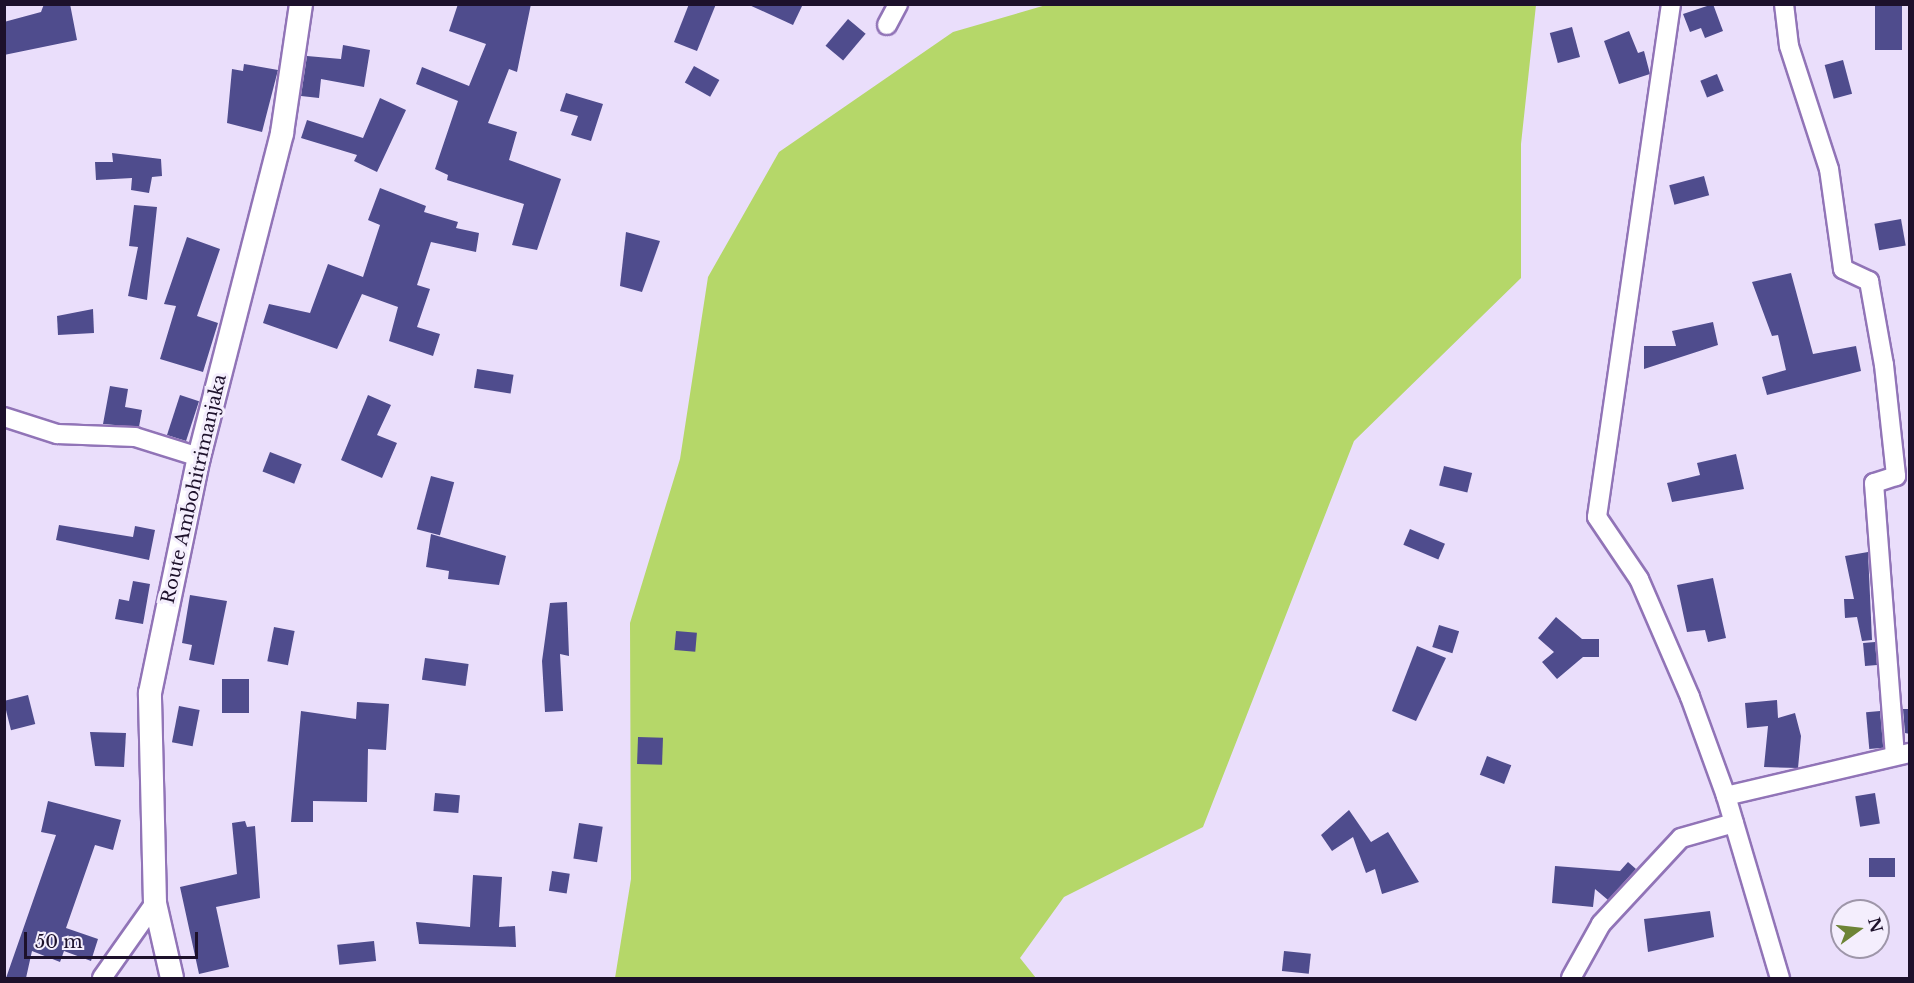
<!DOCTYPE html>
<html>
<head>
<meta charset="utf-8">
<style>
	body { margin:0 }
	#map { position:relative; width:1914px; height:983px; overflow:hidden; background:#eadefb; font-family:"Libre Baskerville",serif }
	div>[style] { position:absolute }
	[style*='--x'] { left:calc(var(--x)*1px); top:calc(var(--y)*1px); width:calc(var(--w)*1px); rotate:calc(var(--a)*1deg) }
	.green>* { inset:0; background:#b5d769 }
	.building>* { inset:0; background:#4f4c8d; transform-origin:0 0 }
	.roads { filter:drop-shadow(2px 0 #9174b7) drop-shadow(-2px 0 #9174b7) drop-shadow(0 2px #9174b7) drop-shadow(0 -2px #9174b7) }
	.minor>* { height:18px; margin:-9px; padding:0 9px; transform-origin:9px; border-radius:9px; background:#fff }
	.tertiary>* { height:22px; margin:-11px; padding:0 11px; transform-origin:11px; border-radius:11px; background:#fff }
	span { translate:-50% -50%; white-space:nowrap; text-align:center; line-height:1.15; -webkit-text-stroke:6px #f4eefd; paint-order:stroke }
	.street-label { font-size:18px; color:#1d112b }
	.frame { position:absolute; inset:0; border:6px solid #1d112b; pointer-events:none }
	.north { position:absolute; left:1830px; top:899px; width:60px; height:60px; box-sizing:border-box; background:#f4eefd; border:2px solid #9e96a9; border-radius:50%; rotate:75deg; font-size:16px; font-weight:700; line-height:24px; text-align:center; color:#1d112b }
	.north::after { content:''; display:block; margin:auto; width:21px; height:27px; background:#6d8436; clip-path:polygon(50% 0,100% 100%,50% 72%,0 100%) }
	.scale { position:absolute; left:24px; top:932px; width:174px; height:27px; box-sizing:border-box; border:3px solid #1d112b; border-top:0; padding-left:8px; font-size:18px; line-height:21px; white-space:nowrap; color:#1d112b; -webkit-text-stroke:4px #f4eefd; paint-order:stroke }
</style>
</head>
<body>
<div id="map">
	<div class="green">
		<div style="clip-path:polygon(1046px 5px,1536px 5px,1521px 144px,1521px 278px,1354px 441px,1203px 827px,1064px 897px,1020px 958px,1036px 978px,615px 978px,631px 879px,630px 623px,680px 459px,708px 277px,779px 152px,953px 32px)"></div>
	</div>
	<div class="building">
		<div style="clip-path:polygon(44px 4px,70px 4px,77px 40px,4px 55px,4px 22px,41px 12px)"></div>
		<div style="clip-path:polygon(458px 4px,531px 4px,517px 72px,509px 69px,488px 123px,517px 132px,509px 160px,561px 179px,537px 250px,512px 245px,524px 204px,447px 180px,448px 175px,435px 169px,458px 101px,416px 84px,422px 67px,469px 86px,486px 44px,449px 31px)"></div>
		<div style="clip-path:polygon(689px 4px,716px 4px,697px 51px,674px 42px)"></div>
		<div style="clip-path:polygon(747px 4px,803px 4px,793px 25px)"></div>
		<div style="clip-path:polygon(1713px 4px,1723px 31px,1705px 38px,1701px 28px,1690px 32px,1683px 14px)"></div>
		<div style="left:1875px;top:4px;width:27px;height:46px"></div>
		<div style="left:848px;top:19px;width:23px;height:35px;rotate:40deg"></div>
		<div style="left:1572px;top:27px;width:31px;height:23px;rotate:75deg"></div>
		<div style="clip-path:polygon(1629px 31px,1638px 53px,1644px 51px,1650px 74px,1619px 84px,1604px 41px)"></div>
		<div style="clip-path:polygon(343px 45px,370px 50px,364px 87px,321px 79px,319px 98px,301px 96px,307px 56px,341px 59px)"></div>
		<div style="left:1843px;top:60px;width:35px;height:19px;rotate:75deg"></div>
		<div style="clip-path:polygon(244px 64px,278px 70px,262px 132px,227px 123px,232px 69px,243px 71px)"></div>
		<div style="left:694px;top:66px;width:29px;height:19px;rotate:29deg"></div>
		<div style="left:1717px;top:74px;width:18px;height:18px;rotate:68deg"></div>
		<div style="clip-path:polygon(566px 93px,603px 104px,591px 141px,571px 135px,578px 116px,560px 111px)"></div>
		<div style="clip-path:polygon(380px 98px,406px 110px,377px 172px,354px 161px,357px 155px,301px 138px,307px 120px,363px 138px)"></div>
		<div style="clip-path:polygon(112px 153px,161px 159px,162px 176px,152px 177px,149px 193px,131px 190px,132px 178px,96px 180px,95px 162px,113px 162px)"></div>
		<div style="left:1704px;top:176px;width:20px;height:36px;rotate:75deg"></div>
		<div style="clip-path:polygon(380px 188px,426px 206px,424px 212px,458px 222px,456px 228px,479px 233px,476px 252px,431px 242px,417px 285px,430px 289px,417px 327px,440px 334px,433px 356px,389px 341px,398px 307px,362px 294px,337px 349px,263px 323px,269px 304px,310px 313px,328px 264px,363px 277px,380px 225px,368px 220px)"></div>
		<div style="clip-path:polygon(134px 205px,157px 207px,147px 300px,128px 296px,138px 247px,129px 246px)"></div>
		<div style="left:1901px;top:219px;width:27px;height:27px;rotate:80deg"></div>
		<div style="clip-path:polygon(626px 232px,660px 241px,642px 292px,620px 286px)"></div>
		<div style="clip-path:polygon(187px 237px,220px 249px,197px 316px,218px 323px,203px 372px,160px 359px,176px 306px,164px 304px)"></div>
		<div style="clip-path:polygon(1791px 273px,1813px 354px,1856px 346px,1861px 371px,1767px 395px,1762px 377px,1786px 370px,1778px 335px,1772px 336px,1752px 282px)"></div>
		<div style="clip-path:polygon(93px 309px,94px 333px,58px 335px,57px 316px)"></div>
		<div style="clip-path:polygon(1713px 322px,1718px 345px,1644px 369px,1644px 346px,1676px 346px,1672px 331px)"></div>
		<div style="left:477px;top:369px;width:37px;height:19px;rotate:9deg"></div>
		<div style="clip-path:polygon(110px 386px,128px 389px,125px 407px,142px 410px,139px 427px,103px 424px)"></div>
		<div style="left:180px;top:395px;width:20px;height:42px;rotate:18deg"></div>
		<div style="clip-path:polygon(368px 395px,391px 405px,377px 435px,397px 443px,382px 478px,341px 460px)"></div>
		<div style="left:270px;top:452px;width:34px;height:21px;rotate:21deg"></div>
		<div style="clip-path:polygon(1736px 454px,1744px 489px,1672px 502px,1667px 483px,1700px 475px,1697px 463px)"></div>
		<div style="left:1444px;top:466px;width:29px;height:20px;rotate:14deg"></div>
		<div style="left:431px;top:476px;width:24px;height:55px;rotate:15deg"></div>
		<div style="clip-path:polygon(59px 525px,133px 537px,135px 526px,155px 530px,149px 560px,56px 540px)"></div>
		<div style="left:1410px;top:529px;width:38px;height:17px;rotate:23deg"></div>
		<div style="clip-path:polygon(431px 534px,506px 556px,499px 585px,448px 579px,449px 571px,426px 567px)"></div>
		<div style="clip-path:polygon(1868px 552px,1872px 640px,1862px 641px,1857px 617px,1845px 618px,1844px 599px,1854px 599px,1845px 556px)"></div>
		<div style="clip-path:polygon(1713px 578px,1726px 638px,1708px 642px,1705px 630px,1687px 632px,1677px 585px)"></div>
		<div style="clip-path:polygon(133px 581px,150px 584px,143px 624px,115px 619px,119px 599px,129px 601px)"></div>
		<div style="clip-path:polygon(190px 595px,227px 601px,214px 665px,189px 660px,192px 645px,182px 643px)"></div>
		<div style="clip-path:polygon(567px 602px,569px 656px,560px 654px,563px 711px,545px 712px,542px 661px,550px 603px)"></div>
		<div style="clip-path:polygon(1556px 617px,1582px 639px,1599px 639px,1599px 657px,1583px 657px,1557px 679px,1542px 662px,1554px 652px,1538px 638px)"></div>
		<div style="left:1439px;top:625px;width:21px;height:23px;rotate:17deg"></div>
		<div style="left:274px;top:627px;width:21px;height:35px;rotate:11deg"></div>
		<div style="left:676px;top:631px;width:21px;height:19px;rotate:5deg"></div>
		<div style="left:1875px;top:642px;width:23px;height:12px;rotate:85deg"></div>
		<div style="clip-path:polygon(1417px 646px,1446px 658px,1416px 721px,1392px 711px)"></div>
		<div style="left:425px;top:658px;width:44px;height:22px;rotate:8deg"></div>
		<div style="left:222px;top:679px;width:27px;height:34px"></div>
		<div style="left:28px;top:695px;width:30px;height:25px;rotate:76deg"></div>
		<div style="clip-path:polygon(1777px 700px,1778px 718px,1795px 713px,1801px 736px,1798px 768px,1764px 767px,1768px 726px,1747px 728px,1745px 703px)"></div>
		<div style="clip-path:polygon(357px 702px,389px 704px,386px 750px,368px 749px,367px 802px,313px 801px,313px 822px,291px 822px,301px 711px,356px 719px)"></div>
		<div style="left:179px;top:706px;width:21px;height:37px;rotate:11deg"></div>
		<div style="clip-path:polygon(1903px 709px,1910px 709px,1910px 734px,1905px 733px)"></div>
		<div style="left:1880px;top:711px;width:37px;height:14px;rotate:85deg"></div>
		<div style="clip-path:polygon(90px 732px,126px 733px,124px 767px,95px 766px)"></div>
		<div style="left:638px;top:737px;width:25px;height:27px;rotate:2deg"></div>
		<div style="left:1487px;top:756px;width:26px;height:20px;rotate:21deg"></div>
		<div style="left:435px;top:793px;width:25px;height:18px;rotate:5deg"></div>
		<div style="left:1875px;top:793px;width:31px;height:20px;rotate:81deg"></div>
		<div style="clip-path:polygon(48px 801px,121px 820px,113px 850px,95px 845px,66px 928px,98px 939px,91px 961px,64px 951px,60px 962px,32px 951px,26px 978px,6px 978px,56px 835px,41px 832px)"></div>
		<div style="clip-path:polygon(1349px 810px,1371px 842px,1388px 832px,1419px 882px,1382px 894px,1375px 869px,1366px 873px,1353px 837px,1332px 851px,1321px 835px)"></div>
		<div style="clip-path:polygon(245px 821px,247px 827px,255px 826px,260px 898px,216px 907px,229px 967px,199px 974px,180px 887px,237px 874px,232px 823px)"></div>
		<div style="left:579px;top:823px;width:24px;height:36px;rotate:9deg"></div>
		<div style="left:1895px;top:858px;width:19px;height:26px;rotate:90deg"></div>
		<div style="clip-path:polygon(1628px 862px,1636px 869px,1608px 900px,1595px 889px,1593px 907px,1552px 903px,1555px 866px,1620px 871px)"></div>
		<div style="left:552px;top:871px;width:18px;height:20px;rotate:9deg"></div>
		<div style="clip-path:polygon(473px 875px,502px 877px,499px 927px,515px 926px,516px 947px,419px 944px,416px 922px,470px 927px)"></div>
		<div style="clip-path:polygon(1710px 911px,1714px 937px,1648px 952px,1644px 919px)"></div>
		<div style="left:374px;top:941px;width:20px;height:37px;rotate:84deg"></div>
		<div style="left:1284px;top:951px;width:27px;height:20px;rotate:6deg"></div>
	</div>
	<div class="roads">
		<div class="minor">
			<div style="--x:1671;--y:4;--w:518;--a:98.21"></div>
			<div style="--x:1597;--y:517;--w:75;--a:55.9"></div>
			<div style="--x:1639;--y:579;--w:129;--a:66.6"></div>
			<div style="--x:1690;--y:697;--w:105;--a:70"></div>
			<div style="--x:1726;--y:796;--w:190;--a:73.5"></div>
			<div style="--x:1784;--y:4;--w:42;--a:83.2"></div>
			<div style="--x:1789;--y:46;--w:129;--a:72"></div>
			<div style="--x:1829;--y:169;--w:101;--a:82"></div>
			<div style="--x:1843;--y:269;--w:29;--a:25"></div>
			<div style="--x:1869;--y:281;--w:85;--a:79.9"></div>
			<div style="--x:1884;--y:365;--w:112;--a:83.8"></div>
			<div style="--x:1896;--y:476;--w:23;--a:162"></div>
			<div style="--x:1874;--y:483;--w:272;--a:85.6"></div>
			<div style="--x:887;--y:25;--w:24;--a:-62"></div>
			<div style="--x:4;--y:417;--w:56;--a:17.8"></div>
			<div style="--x:57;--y:434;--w:78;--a:2.2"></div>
			<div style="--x:135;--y:437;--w:67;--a:17.4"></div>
			<div style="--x:1726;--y:796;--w:189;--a:-13.2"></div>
			<div style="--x:102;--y:978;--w:92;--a:-54.8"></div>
			<div style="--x:1571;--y:978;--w:62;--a:-60.9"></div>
			<div style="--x:1601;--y:924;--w:117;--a:-47.1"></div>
			<div style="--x:1681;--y:838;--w:55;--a:-15.8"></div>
		</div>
		<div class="tertiary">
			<div style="--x:172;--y:978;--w:77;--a:-102.8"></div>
			<div style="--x:155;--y:903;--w:210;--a:-91.4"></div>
			<div style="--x:150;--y:693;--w:241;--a:-78.3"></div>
			<div style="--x:199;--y:457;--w:334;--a:-75.6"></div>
			<div style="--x:282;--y:133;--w:130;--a:-81.6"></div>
		</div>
	</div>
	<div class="street-label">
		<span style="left:194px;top:489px;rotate:-77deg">Route Ambohitrimanjaka</span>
	</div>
	<div class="frame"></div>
	<div class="north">N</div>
	<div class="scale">50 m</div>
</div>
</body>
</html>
